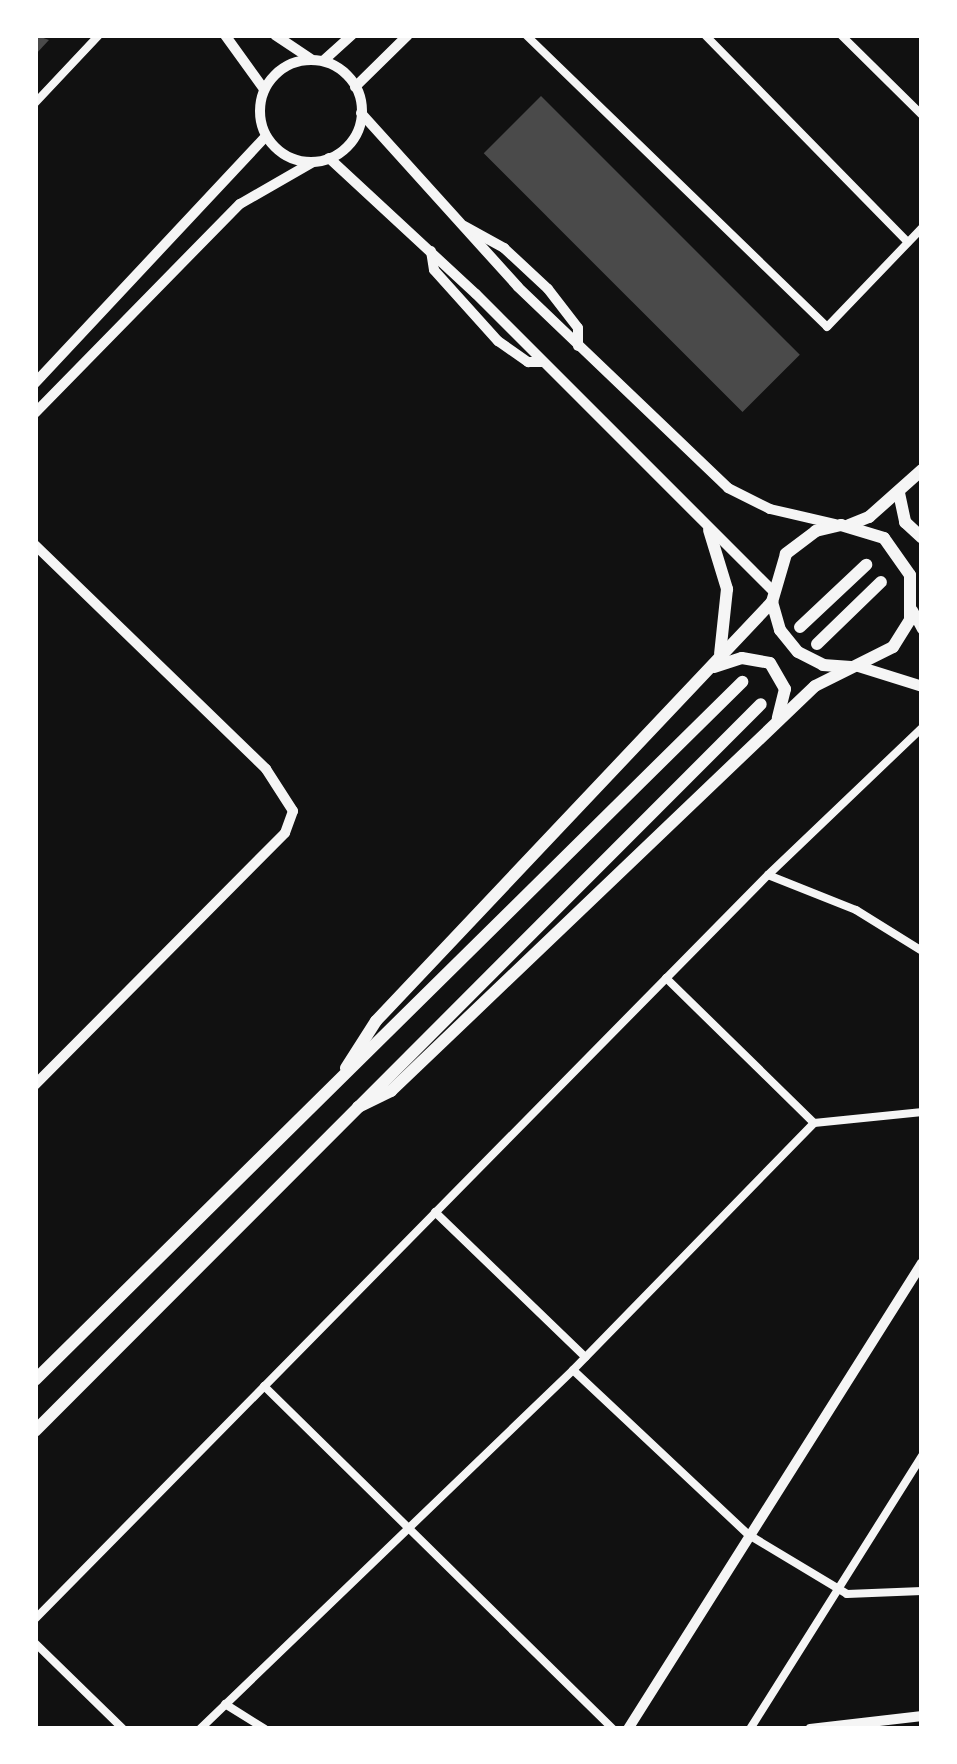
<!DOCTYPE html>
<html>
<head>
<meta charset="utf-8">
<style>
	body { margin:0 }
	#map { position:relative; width:957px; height:1764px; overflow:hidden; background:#111; font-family:"Public Sans",sans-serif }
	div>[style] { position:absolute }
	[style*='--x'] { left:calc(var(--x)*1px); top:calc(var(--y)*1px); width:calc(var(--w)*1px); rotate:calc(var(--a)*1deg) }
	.building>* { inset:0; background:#4a4a4a; transform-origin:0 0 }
	.minor>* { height:8px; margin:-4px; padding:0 4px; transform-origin:4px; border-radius:4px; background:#f5f5f5 }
	.tertiary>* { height:10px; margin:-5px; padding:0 5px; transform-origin:5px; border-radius:5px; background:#f5f5f5 }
	.tertiary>.ring { margin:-5px; padding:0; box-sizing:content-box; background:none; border:10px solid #f5f5f5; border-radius:50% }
	.secondary>* { height:11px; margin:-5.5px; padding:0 5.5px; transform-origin:5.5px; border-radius:5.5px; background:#f5f5f5 }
	.trunk>* { height:12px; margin:-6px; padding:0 6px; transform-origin:6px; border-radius:6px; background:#f5f5f5 }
	span { translate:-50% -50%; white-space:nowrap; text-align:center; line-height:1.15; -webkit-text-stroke:8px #fff; paint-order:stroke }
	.frame { position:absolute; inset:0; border:38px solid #fff; pointer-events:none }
</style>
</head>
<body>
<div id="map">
	<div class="building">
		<div style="clip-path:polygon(35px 35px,49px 40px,35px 55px)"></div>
		<div style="left:541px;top:96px;width:366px;height:81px;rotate:45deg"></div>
	</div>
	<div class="minor">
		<div style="--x:526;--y:35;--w:419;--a:44.1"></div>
		<div style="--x:827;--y:327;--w:137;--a:-46.2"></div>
		<div style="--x:705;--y:35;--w:290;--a:45.6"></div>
		<div style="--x:841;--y:35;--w:114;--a:44.6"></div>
		<div style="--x:35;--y:103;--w:93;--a:-46.7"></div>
		<div style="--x:768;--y:875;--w:95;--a:21.7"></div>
		<div style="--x:856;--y:910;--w:78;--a:31.8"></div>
		<div style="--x:666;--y:978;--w:207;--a:44.4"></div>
		<div style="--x:435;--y:1212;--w:209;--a:44"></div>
		<div style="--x:573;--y:1370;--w:241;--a:43.2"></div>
		<div style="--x:749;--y:1535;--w:114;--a:31"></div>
		<div style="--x:847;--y:1594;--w:75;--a:-2.3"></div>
		<div style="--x:264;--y:1386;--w:489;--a:44.5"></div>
		<div style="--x:35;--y:1619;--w:1044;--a:-45.43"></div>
		<div style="--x:768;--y:875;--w:213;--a:-43.7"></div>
		<div style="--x:35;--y:1643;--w:123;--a:44.3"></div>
		<div style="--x:225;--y:1704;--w:47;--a:32"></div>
		<div style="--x:200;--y:1729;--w:518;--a:-43.9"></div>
		<div style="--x:573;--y:1370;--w:345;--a:-45.7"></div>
		<div style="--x:814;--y:1123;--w:109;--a:-5.8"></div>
		<div style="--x:750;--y:1729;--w:323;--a:-57.8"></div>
	</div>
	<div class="tertiary">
		<div style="--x:225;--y:35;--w:67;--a:54.2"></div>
		<div style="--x:275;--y:35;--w:43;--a:33.7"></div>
		<div class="ring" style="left:260px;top:60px;width:92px;height:92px"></div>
		<div style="--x:323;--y:61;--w:39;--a:-42"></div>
		<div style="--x:355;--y:87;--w:74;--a:-44.5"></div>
		<div style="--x:361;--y:113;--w:234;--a:47.9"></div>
		<div style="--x:518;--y:287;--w:291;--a:43.7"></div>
		<div style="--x:728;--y:488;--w:47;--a:26.6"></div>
		<div style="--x:770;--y:509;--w:67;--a:13"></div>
		<div style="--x:329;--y:158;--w:200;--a:42.8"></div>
		<div style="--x:476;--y:294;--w:419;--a:45"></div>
		<div style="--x:464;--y:226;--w:46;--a:28.8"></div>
		<div style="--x:504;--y:248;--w:60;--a:43"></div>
		<div style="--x:548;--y:289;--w:49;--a:52.4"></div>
		<div style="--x:578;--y:328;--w:18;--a:90"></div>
		<div style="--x:431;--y:251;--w:19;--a:81"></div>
		<div style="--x:434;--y:270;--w:96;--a:48"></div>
		<div style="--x:498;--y:341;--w:37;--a:35"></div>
		<div style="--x:528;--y:362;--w:14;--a:0"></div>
		<div style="--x:35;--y:383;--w:338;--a:-46.9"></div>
		<div style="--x:35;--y:413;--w:293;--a:-45.6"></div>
		<div style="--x:240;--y:204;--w:84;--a:-29.9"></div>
		<div style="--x:35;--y:545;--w:322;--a:44.1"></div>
		<div style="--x:266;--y:769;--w:50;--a:57.3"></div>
		<div style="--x:293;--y:811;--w:23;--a:110"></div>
		<div style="--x:285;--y:833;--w:355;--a:134.8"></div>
		<div style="--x:628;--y:1729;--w:551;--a:-57.75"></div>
		<div style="--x:810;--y:1729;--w:113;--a:-6.6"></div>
	</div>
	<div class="secondary">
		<div style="--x:912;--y:610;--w:21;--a:62"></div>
		<div style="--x:858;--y:666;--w:67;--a:17.4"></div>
	</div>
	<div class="trunk">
		<div style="--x:899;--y:493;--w:30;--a:78"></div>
		<div style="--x:905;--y:522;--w:23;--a:43"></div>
		<div style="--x:849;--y:525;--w:22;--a:-22"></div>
		<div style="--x:869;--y:517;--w:71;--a:-41.6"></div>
		<div style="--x:709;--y:530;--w:62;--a:73"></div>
		<div style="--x:727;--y:589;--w:65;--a:96.1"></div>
		<div style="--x:800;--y:627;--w:91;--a:-43.2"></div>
		<div style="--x:817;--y:644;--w:89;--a:-44.1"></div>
		<div style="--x:714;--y:667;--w:29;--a:-18"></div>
		<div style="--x:742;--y:658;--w:28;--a:10"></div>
		<div style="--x:770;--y:663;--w:30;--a:60"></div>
		<div style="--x:785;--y:689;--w:30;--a:104"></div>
		<div style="--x:346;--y:1068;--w:56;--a:-57.4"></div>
		<div style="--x:376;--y:1021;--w:577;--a:-46.62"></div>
		<div style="--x:358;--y:1107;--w:37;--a:-26"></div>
		<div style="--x:391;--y:1091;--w:586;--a:-43.69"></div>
		<div style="--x:815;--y:686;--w:87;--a:-26.6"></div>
		<div style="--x:893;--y:647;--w:32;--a:-58"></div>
		<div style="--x:910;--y:620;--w:45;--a:-90"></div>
		<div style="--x:910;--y:575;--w:45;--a:-125.1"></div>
		<div style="--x:884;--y:538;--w:45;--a:-163.2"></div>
		<div style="--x:841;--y:525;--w:26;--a:167"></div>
		<div style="--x:816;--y:531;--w:38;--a:143"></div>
		<div style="--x:786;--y:554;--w:50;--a:106.3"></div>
		<div style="--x:772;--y:602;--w:29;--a:74"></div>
		<div style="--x:780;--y:630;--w:28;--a:51"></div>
		<div style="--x:798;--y:652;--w:28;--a:27"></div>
		<div style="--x:823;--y:665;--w:28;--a:4"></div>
		<div style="--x:35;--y:1380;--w:994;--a:-44.63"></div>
		<div style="--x:35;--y:1431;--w:1027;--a:-45.04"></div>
	</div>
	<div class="frame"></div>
</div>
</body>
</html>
